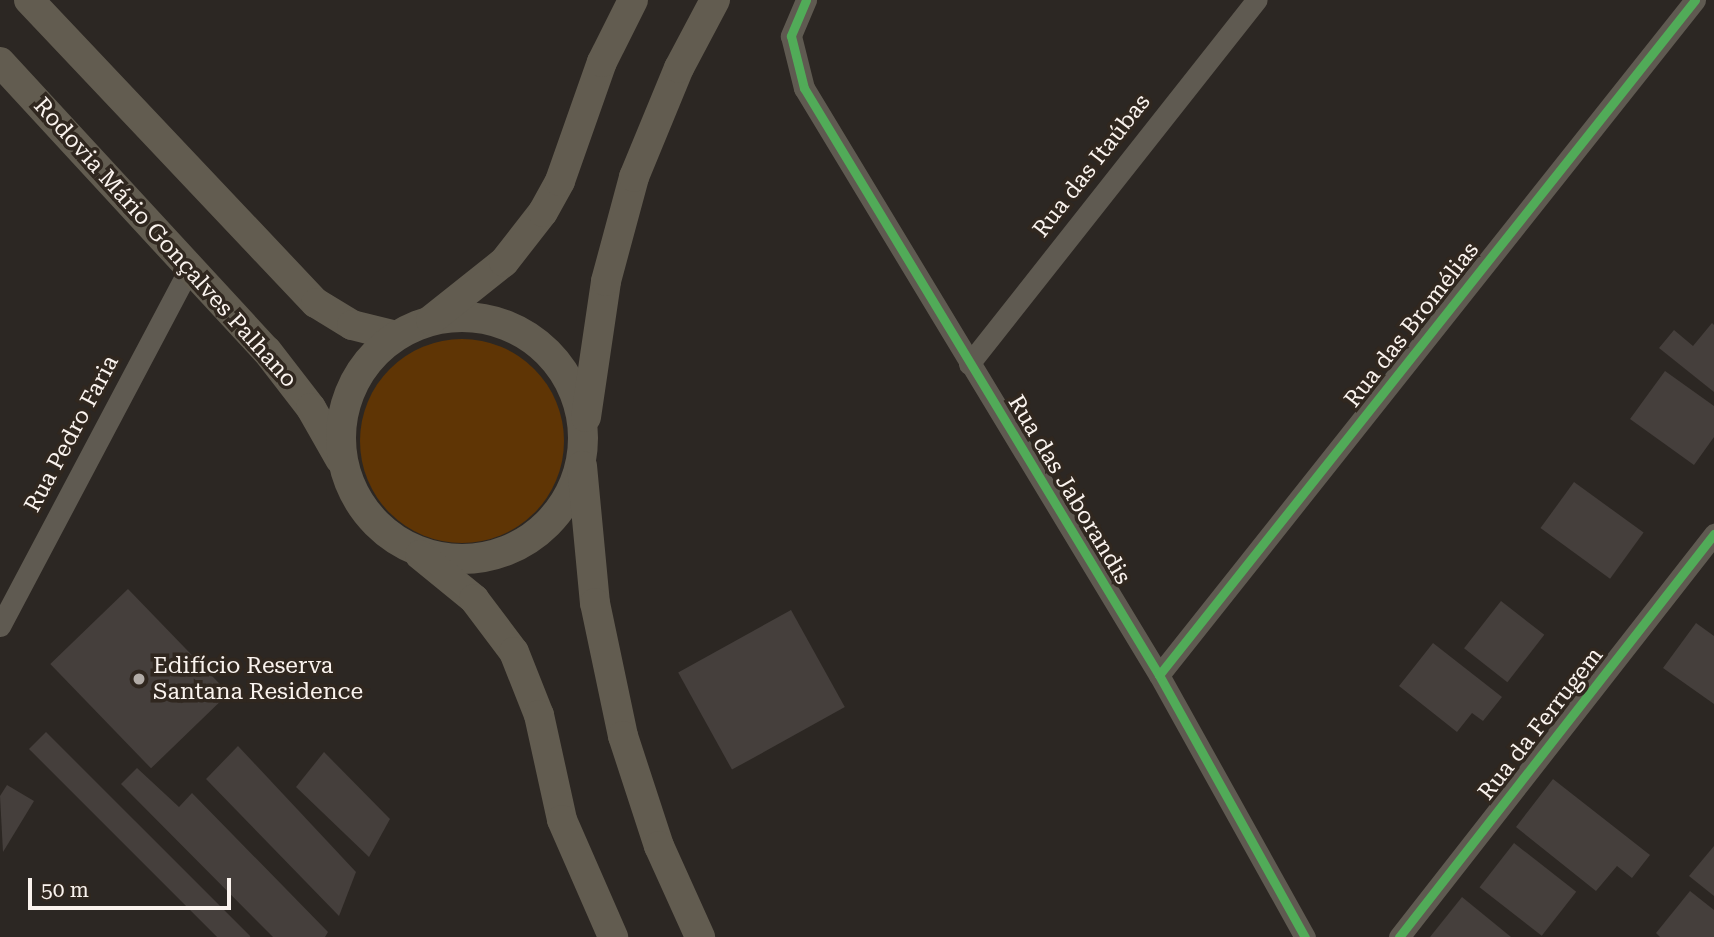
<!DOCTYPE html>
<html>
<head>
<meta charset="utf-8">
<style>
	body { margin:0 }
	#map { position:relative; width:1714px; height:937px; overflow:hidden; background:#2c2723; font-family:"Roboto Serif",serif }
	div>[style] { position:absolute }
	[style*='--x'] { left:calc(var(--x)*1px); top:calc(var(--y)*1px); width:calc(var(--w)*1px); rotate:calc(var(--a)*1deg) }
	.green>* { inset:0; background:#5f3505 }
	.round { border-radius:50% }
	.building>* { inset:0; background:#453f3c; transform-origin:0 0 }
	.street>* { height:21px; margin:-10.5px; padding:0 10.5px; transform-origin:10.5px; border-radius:10.5px; background:#5f5a51 }
	.secondary>* { height:30px; margin:-15px; padding:0 15px; transform-origin:15px; border-radius:15px; background:#625c50 }
	.secondary>.ring { margin:-15px; padding:0; box-sizing:content-box; background:none; border:30px solid #625c50; border-radius:50% }
	.cycleway>* { height:9px; margin:-4.5px; padding:0 4.5px; transform-origin:4.5px; border-radius:4.5px; background:#51ab58 }
	.dots>* { width:19px; height:19px; translate:-50% -50%; box-sizing:border-box; border:4px solid #30271f; border-radius:50% }
	span { translate:-50% -50%; white-space:nowrap; text-align:center; line-height:1.15; -webkit-text-stroke:7px #30271f; paint-order:stroke }
	.street-label { font-size:23px; color:#faf3ee }
	.poi-label { font-size:23px; color:#faf3ee }
	.left { translate:0 -50%; text-align:left }
	.scale { position:absolute; left:28px; top:878px; width:203px; height:32px; box-sizing:border-box; border:4px solid #faf3ee; border-top:0; padding-left:9px; font-size:21px; line-height:24px; white-space:nowrap; color:#faf3ee; -webkit-text-stroke:5px #30271f; paint-order:stroke }
</style>
</head>
<body>
<div id="map">
	<div class="green">
		<div class="round" style="left:360px;top:339px;width:204px;height:204px"></div>
	</div>
	<div class="building">
		<div style="clip-path:polygon(1712px 323px,1714px 325px,1714px 392px,1659px 348px,1674px 330px,1693px 346px)"></div>
		<div style="clip-path:polygon(1665px 371px,1714px 406px,1714px 437px,1694px 465px,1630px 419px)"></div>
		<div style="left:1574px;top:482px;width:86px;height:57px;rotate:36deg"></div>
		<div style="left:128px;top:589px;width:145px;height:108px;rotate:46deg"></div>
		<div style="left:1501px;top:601px;width:55px;height:60px;rotate:38deg"></div>
		<div style="left:791px;top:610px;width:111px;height:129px;rotate:61deg"></div>
		<div style="clip-path:polygon(1696px 623px,1714px 636px,1714px 704px,1663px 668px)"></div>
		<div style="clip-path:polygon(1433px 643px,1502px 697px,1483px 721px,1472px 713px,1457px 732px,1399px 686px)"></div>
		<div style="left:46px;top:732px;width:289px;height:24px;rotate:45deg"></div>
		<div style="clip-path:polygon(238px 746px,356px 872px,339px 916px,206px 779px)"></div>
		<div style="clip-path:polygon(324px 752px,390px 819px,369px 857px,296px 787px)"></div>
		<div style="clip-path:polygon(137px 768px,179px 807px,192px 793px,328px 932px,325px 937px,273px 937px,121px 784px)"></div>
		<div style="clip-path:polygon(1553px 779px,1650px 855px,1632px 878px,1617px 866px,1596px 891px,1516px 827px)"></div>
		<div style="clip-path:polygon(7px 785px,34px 801px,3px 852px,0 796px)"></div>
		<div style="left:1514px;top:843px;width:79px;height:56px;rotate:38deg"></div>
		<div style="clip-path:polygon(1714px 846px,1714px 896px,1689px 876px)"></div>
		<div style="clip-path:polygon(1690px 891px,1714px 910px,1714px 937px,1660px 937px,1656px 933px)"></div>
		<div style="clip-path:polygon(1462px 897px,1511px 937px,1430px 937px)"></div>
	</div>
	<div class="street">
		<div style="--x:806;--y:0;--w:39;--a:113"></div>
		<div style="--x:791;--y:36;--w:54;--a:76"></div>
		<div style="--x:804;--y:88;--w:686;--a:58.84"></div>
		<div style="--x:1159;--y:675;--w:300;--a:60.9"></div>
		<div style="--x:969;--y:364;--w:464;--a:-51.7"></div>
		<div style="--x:0;--y:626;--w:408;--a:-62.1"></div>
		<div style="--x:1159;--y:675;--w:862;--a:-51.55"></div>
		<div style="--x:1399;--y:937;--w:512;--a:-51.99"></div>
	</div>
	<div class="secondary">
		<div style="--x:29;--y:0;--w:417;--a:46.6"></div>
		<div style="--x:316;--y:303;--w:42;--a:31.4"></div>
		<div style="--x:352;--y:325;--w:45;--a:14"></div>
		<div style="--x:0;--y:62;--w:393;--a:47.3"></div>
		<div style="--x:267;--y:351;--w:72;--a:52.3"></div>
		<div style="--x:311;--y:408;--w:59;--a:60.4"></div>
		<div class="ring" style="left:341px;top:317px;width:212px;height:212px"></div>
		<div style="--x:431;--y:320;--w:93;--a:-38.5"></div>
		<div style="--x:504;--y:262;--w:63;--a:-52"></div>
		<div style="--x:543;--y:212;--w:35;--a:-61"></div>
		<div style="--x:560;--y:181;--w:126;--a:-70.6"></div>
		<div style="--x:602;--y:62;--w:69;--a:-63.4"></div>
		<div style="--x:586;--y:417;--w:137;--a:-81.6"></div>
		<div style="--x:606;--y:281;--w:108;--a:-74.9"></div>
		<div style="--x:634;--y:177;--w:118;--a:-67.6"></div>
		<div style="--x:679;--y:68;--w:77;--a:-62.1"></div>
		<div style="--x:582;--y:466;--w:138;--a:84.6"></div>
		<div style="--x:595;--y:603;--w:136;--a:78.1"></div>
		<div style="--x:623;--y:736;--w:116;--a:71.9"></div>
		<div style="--x:659;--y:846;--w:100;--a:65.7"></div>
		<div style="--x:420;--y:555;--w:70;--a:39.2"></div>
		<div style="--x:474;--y:599;--w:66;--a:53"></div>
		<div style="--x:514;--y:652;--w:68;--a:68.4"></div>
		<div style="--x:539;--y:715;--w:107;--a:77.6"></div>
		<div style="--x:562;--y:820;--w:128;--a:66.4"></div>
	</div>
	<div class="cycleway">
		<div style="--x:806;--y:0;--w:39;--a:113"></div>
		<div style="--x:791;--y:36;--w:54;--a:76"></div>
		<div style="--x:804;--y:88;--w:686;--a:58.84"></div>
		<div style="--x:1159;--y:675;--w:300;--a:60.9"></div>
		<div style="--x:1159;--y:675;--w:862;--a:-51.55"></div>
		<div style="--x:1399;--y:937;--w:512;--a:-51.99"></div>
	</div>
	<div class="dots">
		<div style="left:139px;top:679px;background:#b2aca7"></div>
	</div>
	<div class="street-label">
		<span style="left:1092px;top:166px;rotate:-52deg">Rua das Itaúbas</span>
		<span style="left:165px;top:243px;rotate:48deg">Rodovia Mário Gonçalves Palhano</span>
		<span style="left:1412px;top:325px;rotate:-52deg">Rua das Bromélias</span>
		<span style="left:72px;top:434px;rotate:-62deg">Rua Pedro Faria</span>
		<span style="left:1069px;top:490px;rotate:59deg">Rua das Jaborandis</span>
		<span style="left:1541px;top:724px;rotate:-52deg">Rua da Ferrugem</span>
	</div>
	<div class="poi-label">
		<span class="left" style="left:153px;top:679px">Edifício Reserva<br>Santana Residence</span>
	</div>
	<div class="scale">50 m</div>
</div>
</body>
</html>
